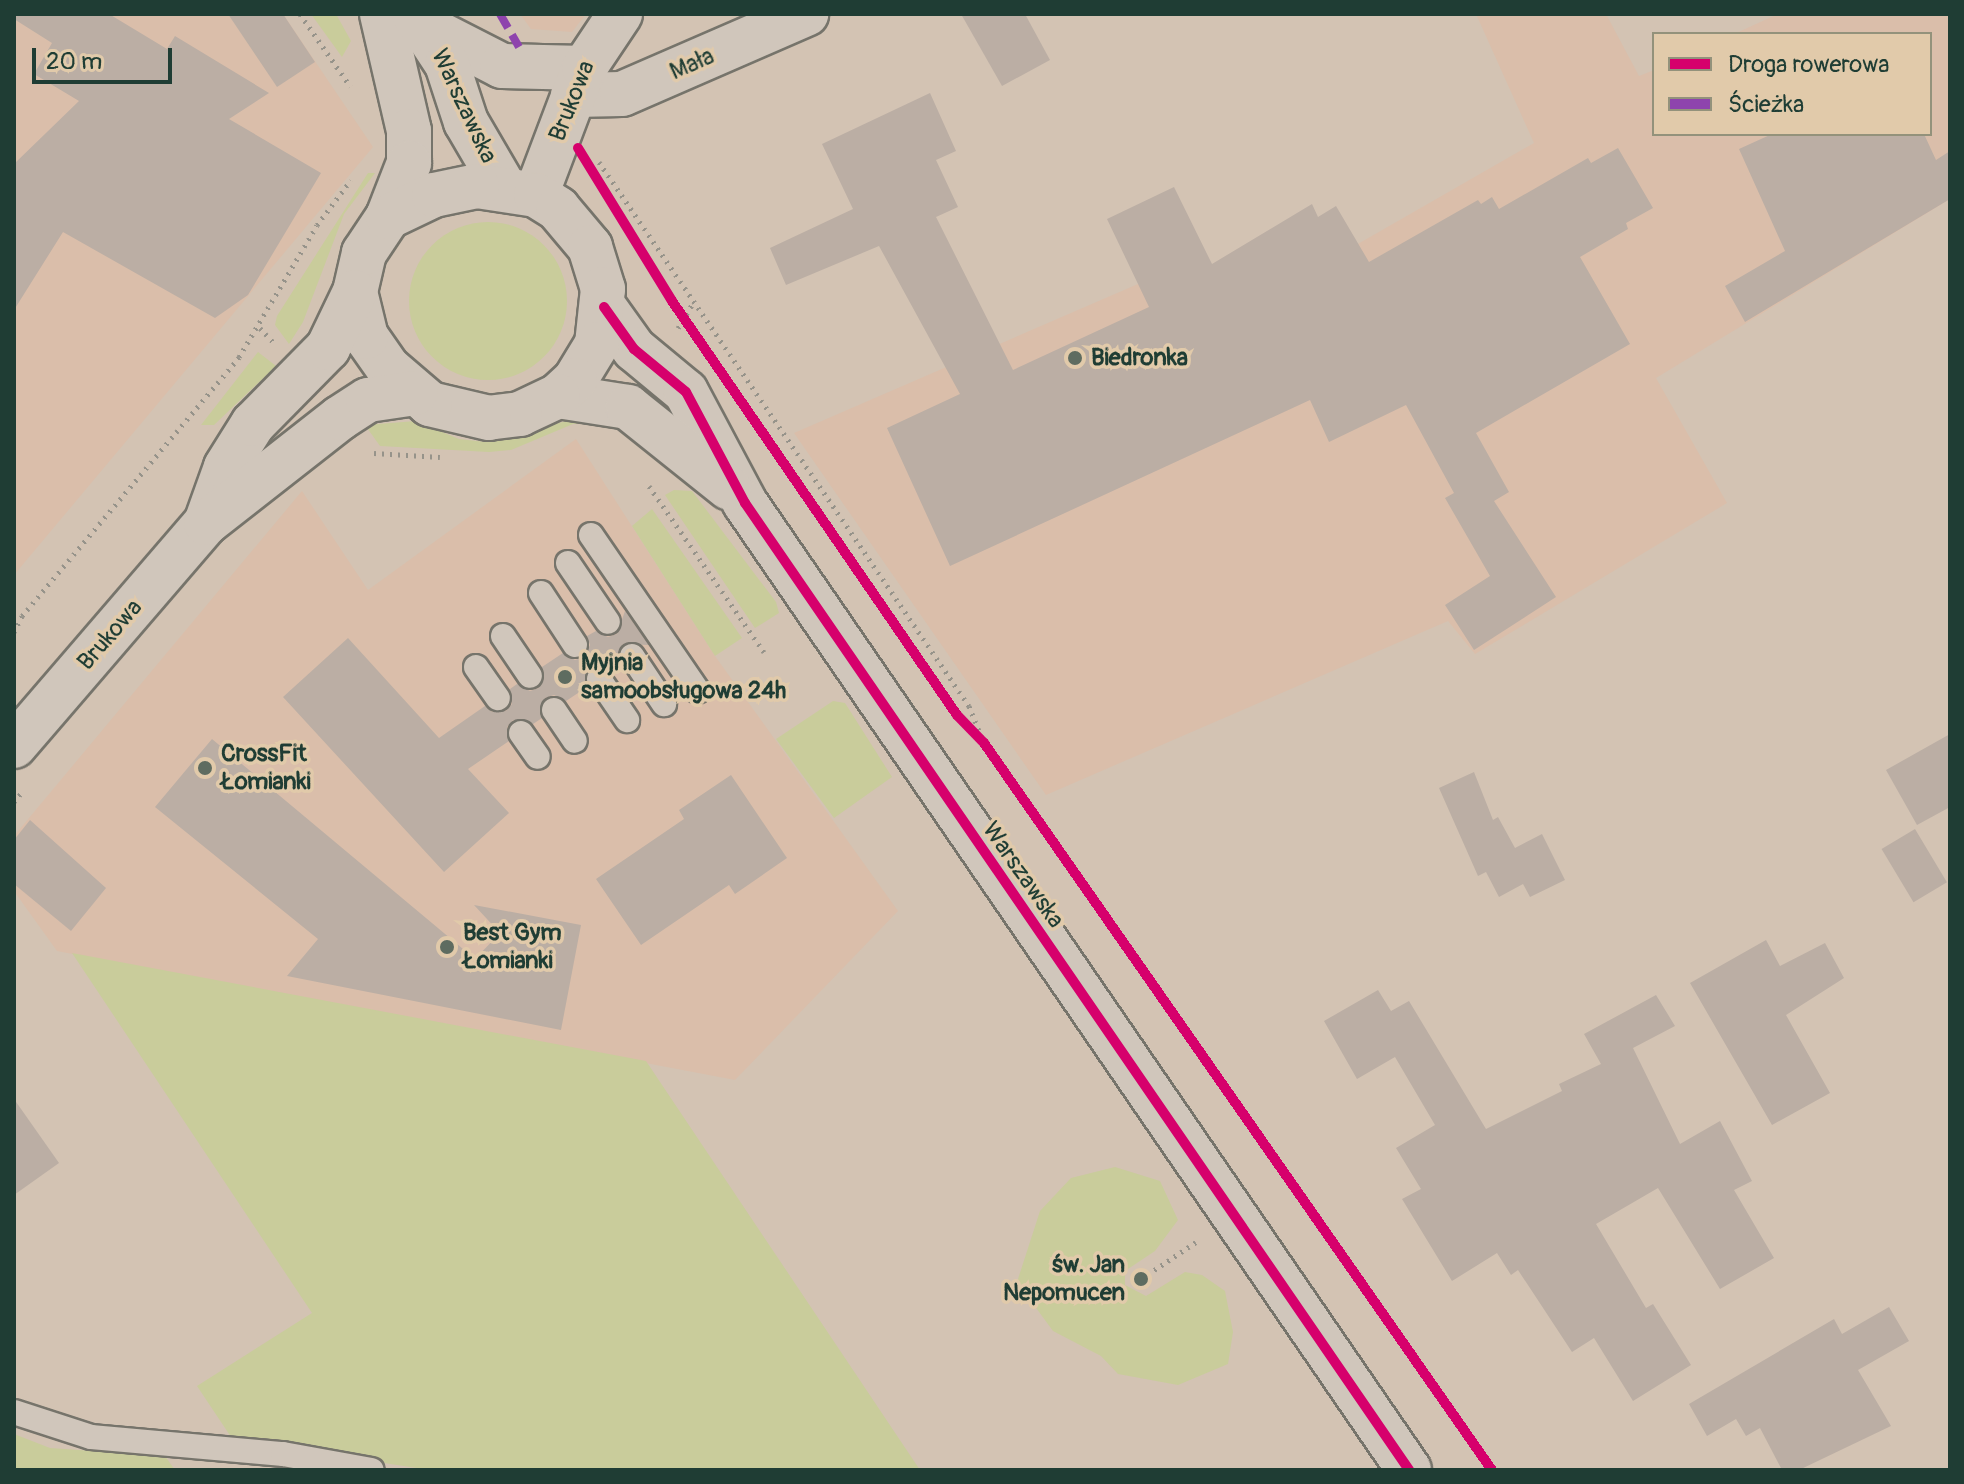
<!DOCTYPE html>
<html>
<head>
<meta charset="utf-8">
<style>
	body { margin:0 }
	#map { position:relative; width:1964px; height:1484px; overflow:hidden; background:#d3c3b3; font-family:Pangolin,sans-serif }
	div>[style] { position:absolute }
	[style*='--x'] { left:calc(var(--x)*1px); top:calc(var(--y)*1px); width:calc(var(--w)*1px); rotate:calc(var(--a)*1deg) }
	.built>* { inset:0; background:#dabeaa }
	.green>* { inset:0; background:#c9cc9b }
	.round { border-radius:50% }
	.building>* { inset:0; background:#bbaea4; transform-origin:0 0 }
	.path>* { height:5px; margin-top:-2.5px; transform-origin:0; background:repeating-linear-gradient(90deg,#96938a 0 2px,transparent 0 8px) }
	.roads { filter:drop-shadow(2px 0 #76746b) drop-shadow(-2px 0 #76746b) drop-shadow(0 2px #76746b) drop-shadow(0 -2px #76746b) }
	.lane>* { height:24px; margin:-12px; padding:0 12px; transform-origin:12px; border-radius:12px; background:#d0c6bb }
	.street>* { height:44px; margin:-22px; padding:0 22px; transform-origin:22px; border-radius:22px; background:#d0c6bb }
	.secondary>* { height:44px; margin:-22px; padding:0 22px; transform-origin:22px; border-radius:22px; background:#d0c6bb }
	.quiet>* { height:8px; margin-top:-4px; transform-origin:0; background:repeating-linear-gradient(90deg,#8e44ad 0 16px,transparent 0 24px) }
	.cycleway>* { height:10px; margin:-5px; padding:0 5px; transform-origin:5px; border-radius:5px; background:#d6006c }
	.dots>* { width:22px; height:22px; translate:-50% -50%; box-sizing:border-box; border:4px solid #e1caaa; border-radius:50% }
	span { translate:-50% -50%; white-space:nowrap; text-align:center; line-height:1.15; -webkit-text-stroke:7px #e1caaa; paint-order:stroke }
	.street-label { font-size:24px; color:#1f3d34 }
	.poi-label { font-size:24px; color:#1f3d34; font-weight:700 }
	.left { translate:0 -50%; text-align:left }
	.right { translate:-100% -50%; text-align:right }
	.frame { position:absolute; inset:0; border:16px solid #1f3d34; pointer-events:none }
	.legend { position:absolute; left:1652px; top:32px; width:280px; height:104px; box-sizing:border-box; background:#e1caaa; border:2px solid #93927b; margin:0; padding:10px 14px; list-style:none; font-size:24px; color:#1f3d34 }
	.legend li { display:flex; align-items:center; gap:16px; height:40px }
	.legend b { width:40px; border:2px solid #93927b }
	.scale { position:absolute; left:32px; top:48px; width:140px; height:36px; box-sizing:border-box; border:4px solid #1f3d34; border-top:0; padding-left:10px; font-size:24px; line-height:28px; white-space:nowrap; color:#1f3d34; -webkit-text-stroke:6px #e1caaa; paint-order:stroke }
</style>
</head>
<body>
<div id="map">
	<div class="built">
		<div style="clip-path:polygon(14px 14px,283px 14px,373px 147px,14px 575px)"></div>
		<div style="clip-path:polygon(520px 14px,586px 14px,572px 32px,531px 29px)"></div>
		<div style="clip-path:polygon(1476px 14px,1606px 14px,1639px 76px,1654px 70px,1654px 134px,1930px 134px,1930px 34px,1734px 34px,1778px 14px,1950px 14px,1950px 199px,1656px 378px,1727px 503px,1475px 654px,1448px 621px,1046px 795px,794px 433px,1138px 284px,1323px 264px,1534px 143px)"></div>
		<div style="clip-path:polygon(576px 439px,715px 656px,898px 911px,735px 1080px,57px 951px,14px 891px,14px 836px,302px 491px,368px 590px)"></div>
	</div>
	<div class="green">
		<div style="clip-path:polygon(311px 14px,336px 14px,351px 41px,342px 57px)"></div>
		<div style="clip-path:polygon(368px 173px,375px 173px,344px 214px,303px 322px,289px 344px,275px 325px,277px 316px)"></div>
		<div class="round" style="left:409px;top:222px;width:158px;height:158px"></div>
		<div style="clip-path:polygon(258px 352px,276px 366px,214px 425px,201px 425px)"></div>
		<div style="clip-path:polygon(578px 418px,602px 424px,573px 424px,511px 450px,489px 452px,380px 446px,365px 425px,416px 421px,459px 439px,486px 442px)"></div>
		<div style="clip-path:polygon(674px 490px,692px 491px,776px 602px,779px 613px,755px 628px,665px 495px)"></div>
		<div style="clip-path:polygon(652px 509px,742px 638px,715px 656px,632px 526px)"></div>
		<div style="clip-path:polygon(833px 701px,845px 703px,892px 777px,834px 818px,776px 739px)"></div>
		<div style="clip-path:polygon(72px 953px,646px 1061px,920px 1470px,430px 1470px,233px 1440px,197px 1386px,312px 1313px)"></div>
		<div style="clip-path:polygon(1115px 1167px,1160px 1181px,1178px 1220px,1155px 1251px,1125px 1271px,1125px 1285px,1146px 1296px,1185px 1272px,1202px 1275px,1225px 1291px,1233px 1332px,1228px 1364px,1178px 1385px,1118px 1374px,1101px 1356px,1053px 1331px,1017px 1282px,1040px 1211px,1071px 1178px)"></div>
		<div style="clip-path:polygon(14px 1434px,50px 1448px,165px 1456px,175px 1470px,14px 1470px)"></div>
	</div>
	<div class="building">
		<div style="clip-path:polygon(14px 14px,109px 14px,167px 49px,175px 36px,269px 93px,229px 119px,321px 173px,248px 295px,215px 318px,63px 232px,14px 310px,14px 164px,79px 101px,34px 74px,52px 43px,14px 19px)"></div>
		<div style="clip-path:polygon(228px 14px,283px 14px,315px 62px,277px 87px)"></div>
		<div style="clip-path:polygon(961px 14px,1025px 14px,1050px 60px,1002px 86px)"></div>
		<div style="clip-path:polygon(930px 93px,956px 151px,936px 160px,958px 207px,936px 217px,1013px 370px,1149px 307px,1107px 219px,1174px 187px,1212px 264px,1312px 204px,1318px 217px,1336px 206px,1369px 262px,1478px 200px,1481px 204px,1492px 197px,1499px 209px,1588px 158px,1591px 163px,1618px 148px,1653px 208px,1626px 223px,1628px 229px,1580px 257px,1630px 344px,1476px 433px,1509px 492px,1494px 501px,1556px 597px,1474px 650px,1445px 605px,1490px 576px,1445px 498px,1454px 493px,1406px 405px,1329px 442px,1310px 400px,950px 566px,887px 428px,960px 394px,879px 246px,786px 285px,770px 248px,853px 209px,822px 144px)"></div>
		<div style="clip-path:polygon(1772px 134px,1924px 134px,1936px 160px,1950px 151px,1950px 199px,1745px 322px,1725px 286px,1785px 251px,1739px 149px)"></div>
		<div style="clip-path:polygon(625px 611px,649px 645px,623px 644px,617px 656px,620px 665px,611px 670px,599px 664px,590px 667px,587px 687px,566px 701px,554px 695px,545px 698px,542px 718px,533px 724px,513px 720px,507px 727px,509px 741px,468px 769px,509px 813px,444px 872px,283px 697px,348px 638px,439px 738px,485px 706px,492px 712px,506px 711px,512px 704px,510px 689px,517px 684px,530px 691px,539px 688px,542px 667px,563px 653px,575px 660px,584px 657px,590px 645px,587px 636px,596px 631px,608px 637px,617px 634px)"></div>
		<div style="clip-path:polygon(1950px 734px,1950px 807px,1917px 825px,1886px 770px)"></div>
		<div style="clip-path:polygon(212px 739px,475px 959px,500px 933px,474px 905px,581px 925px,561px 1030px,287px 976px,318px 939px,155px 807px)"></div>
		<div style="clip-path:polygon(1474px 772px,1493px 820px,1498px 817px,1515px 848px,1542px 834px,1565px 880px,1530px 897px,1523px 884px,1499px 897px,1486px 872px,1478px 876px,1439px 788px)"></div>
		<div style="clip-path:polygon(731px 775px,787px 858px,735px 894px,729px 885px,641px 945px,596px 879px,684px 819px,679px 810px)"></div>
		<div style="clip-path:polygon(30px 820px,106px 888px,71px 931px,14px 884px,14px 840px)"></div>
		<div style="left:1915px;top:829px;width:62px;height:39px;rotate:59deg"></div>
		<div style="clip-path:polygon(1766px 940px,1780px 966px,1825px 943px,1844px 978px,1786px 1015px,1830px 1093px,1772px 1125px,1690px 983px)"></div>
		<div style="clip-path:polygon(1378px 990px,1391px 1011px,1409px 1001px,1486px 1129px,1562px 1091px,1559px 1084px,1601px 1064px,1584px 1034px,1656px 995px,1675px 1026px,1633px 1048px,1680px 1144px,1720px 1121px,1752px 1181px,1734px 1190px,1774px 1258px,1720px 1289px,1658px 1188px,1596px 1224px,1646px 1308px,1653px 1304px,1691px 1365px,1633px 1401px,1594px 1338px,1572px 1352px,1518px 1270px,1511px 1275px,1497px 1253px,1452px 1281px,1402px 1199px,1421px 1189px,1396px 1148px,1435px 1125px,1395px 1057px,1357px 1079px,1324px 1021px)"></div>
		<div style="clip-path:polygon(14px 1099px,59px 1163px,14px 1195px)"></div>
		<div style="clip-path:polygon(1889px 1307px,1909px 1341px,1858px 1370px,1891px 1426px,1799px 1470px,1782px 1470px,1760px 1428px,1746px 1436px,1736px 1419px,1707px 1436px,1689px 1404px,1834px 1319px,1842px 1334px)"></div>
	</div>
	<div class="path">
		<div style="--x:300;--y:14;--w:88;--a:55.2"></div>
		<div style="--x:599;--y:162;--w:658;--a:55.78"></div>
		<div style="--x:969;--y:706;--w:40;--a:68"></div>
		<div style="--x:260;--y:328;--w:19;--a:47"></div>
		<div style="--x:678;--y:328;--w:27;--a:-59"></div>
		<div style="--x:374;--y:453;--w:66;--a:3.5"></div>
		<div style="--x:649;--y:486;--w:202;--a:55.3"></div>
		<div style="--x:14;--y:632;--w:18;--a:-63"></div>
		<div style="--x:22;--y:616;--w:338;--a:-50"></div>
		<div style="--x:239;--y:357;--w:153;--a:-59.4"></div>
		<div style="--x:317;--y:225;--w:56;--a:-52.9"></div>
		<div style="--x:14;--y:802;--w:14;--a:-51"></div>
		<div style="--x:1141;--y:1279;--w:66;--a:-33.9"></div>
	</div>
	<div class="roads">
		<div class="lane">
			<div style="--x:591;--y:535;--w:189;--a:55.6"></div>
			<div style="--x:568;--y:563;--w:71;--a:55.9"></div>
			<div style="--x:541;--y:593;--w:62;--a:56.8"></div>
			<div style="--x:503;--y:636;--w:48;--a:56"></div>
			<div style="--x:632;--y:656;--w:58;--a:56.3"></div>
			<div style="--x:476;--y:667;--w:38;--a:55"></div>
			<div style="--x:599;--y:679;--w:50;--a:55.7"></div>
			<div style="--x:554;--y:710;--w:37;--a:56"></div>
			<div style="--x:521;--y:733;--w:29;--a:55"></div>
			<div style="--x:14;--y:1412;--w:81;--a:18"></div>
			<div style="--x:91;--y:1437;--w:193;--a:5.1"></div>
			<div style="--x:283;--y:1454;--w:90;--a:10.2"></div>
		</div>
		<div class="street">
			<div style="--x:424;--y:26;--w:88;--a:27.1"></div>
			<div style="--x:502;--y:66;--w:82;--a:1.4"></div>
			<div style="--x:573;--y:95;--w:49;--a:-1.2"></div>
			<div style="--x:622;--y:94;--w:201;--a:-23.5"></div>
			<div style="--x:536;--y:195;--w:136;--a:-69.3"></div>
			<div style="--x:584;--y:68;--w:65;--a:-56.3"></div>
			<div style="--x:604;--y:307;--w:52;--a:54.5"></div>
			<div style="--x:634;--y:349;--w:67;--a:39.6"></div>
			<div style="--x:686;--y:392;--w:126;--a:62"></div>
			<div style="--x:745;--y:503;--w:1173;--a:55.52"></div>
			<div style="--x:558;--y:396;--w:71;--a:8.9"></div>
			<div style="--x:628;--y:407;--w:129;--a:38.7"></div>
		</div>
		<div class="secondary">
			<div style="--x:382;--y:14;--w:120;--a:77"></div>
			<div style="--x:409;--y:131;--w:32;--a:90"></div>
			<div style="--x:409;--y:163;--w:58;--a:111.3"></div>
			<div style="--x:414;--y:14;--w:60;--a:56.6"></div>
			<div style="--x:447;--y:64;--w:61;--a:71.9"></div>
			<div style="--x:466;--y:122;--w:75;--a:59.7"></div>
			<div style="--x:477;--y:186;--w:60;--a:8.7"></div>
			<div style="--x:536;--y:195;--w:26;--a:32"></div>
			<div style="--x:558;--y:209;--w:50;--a:49.9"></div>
			<div style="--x:590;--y:247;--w:44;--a:72.8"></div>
			<div style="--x:603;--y:289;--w:55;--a:96.2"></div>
			<div style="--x:597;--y:344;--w:42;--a:121.4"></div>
			<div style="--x:575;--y:380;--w:23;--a:137"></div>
			<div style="--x:558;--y:396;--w:42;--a:154.7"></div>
			<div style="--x:520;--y:414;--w:31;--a:173"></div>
			<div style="--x:489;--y:418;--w:61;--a:-166.7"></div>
			<div style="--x:430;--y:404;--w:55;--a:-139.4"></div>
			<div style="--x:388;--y:368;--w:38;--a:-125"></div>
			<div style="--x:366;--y:337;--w:46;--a:-103.7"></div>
			<div style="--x:355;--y:292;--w:40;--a:-77"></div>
			<div style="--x:364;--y:253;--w:43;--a:-56.3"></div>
			<div style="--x:388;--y:217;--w:51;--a:-25.6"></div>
			<div style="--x:434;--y:195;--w:44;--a:-11.8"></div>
			<div style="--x:206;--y:523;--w:59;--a:-70.3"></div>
			<div style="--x:226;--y:467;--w:51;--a:-57.9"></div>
			<div style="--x:253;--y:424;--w:107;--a:-45.4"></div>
			<div style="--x:328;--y:348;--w:62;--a:-64.3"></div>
			<div style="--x:14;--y:746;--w:294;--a:-49.3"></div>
			<div style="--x:206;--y:523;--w:170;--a:-38.1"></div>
			<div style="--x:340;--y:418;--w:33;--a:-33"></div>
			<div style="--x:368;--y:400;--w:48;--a:-8.5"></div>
		</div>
	</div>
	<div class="quiet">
		<div style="--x:500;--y:14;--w:38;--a:60"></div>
	</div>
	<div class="cycleway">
		<div style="--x:578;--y:148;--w:180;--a:58.4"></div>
		<div style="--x:672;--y:301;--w:503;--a:55.46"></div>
		<div style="--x:957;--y:715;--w:39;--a:46"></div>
		<div style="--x:984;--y:743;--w:887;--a:55.06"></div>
		<div style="--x:604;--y:307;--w:52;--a:54.5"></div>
		<div style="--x:634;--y:349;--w:67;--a:39.6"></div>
		<div style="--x:686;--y:392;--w:126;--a:62"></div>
		<div style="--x:745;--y:503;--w:1173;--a:55.52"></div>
	</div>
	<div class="dots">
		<div style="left:1075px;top:358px;background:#5e6c60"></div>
		<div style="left:565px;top:677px;background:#5e6c60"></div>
		<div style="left:205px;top:768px;background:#5e6c60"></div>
		<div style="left:447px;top:947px;background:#5e6c60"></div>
		<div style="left:1141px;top:1279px;background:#5e6c60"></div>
	</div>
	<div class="street-label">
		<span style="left:692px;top:64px;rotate:-24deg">Mała</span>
		<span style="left:572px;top:101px;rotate:-68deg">Brukowa</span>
		<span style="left:464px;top:106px;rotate:65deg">Warszawska</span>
		<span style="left:110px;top:635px;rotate:-49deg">Brukowa</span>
		<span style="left:1023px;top:875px;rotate:55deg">Warszawska</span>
	</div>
	<div class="poi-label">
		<span class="left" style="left:1091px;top:358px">Biedronka</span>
		<span class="left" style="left:581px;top:677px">Myjnia<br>samoobsługowa 24h</span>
		<span class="left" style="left:221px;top:768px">CrossFit<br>Łomianki</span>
		<span class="left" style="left:463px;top:947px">Best Gym<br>Łomianki</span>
		<span class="right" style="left:1125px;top:1279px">św. Jan<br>Nepomucen</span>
	</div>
	<div class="frame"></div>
	<ul class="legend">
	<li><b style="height:10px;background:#d6006c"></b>Droga rowerowa</li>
	<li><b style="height:10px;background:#8e44ad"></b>Ścieżka</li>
	</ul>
	<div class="scale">20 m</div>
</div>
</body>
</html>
